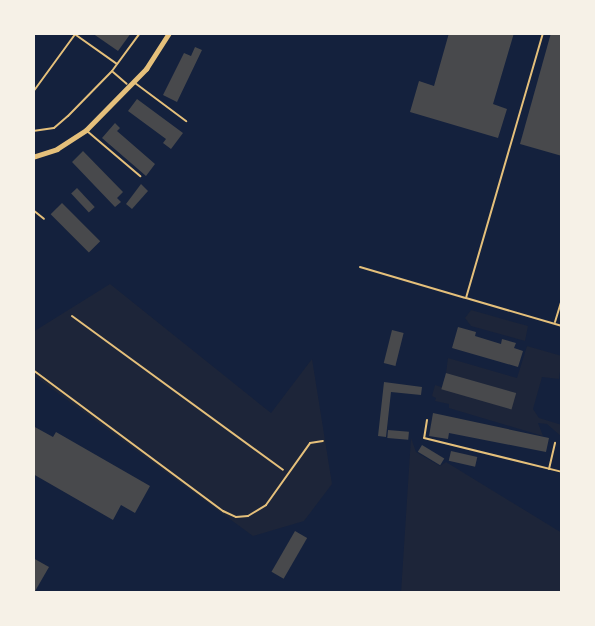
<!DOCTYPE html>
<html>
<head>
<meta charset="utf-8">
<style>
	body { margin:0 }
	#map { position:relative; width:595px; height:626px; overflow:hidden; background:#14213d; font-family:Montserrat,sans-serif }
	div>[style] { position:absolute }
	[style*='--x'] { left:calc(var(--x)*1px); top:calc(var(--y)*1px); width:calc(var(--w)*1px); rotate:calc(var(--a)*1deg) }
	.green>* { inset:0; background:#1d2539 }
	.building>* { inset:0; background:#48494c; transform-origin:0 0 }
	.path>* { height:2px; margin:-1px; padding:0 1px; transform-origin:1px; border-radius:1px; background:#e5c07b }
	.service>* { height:2px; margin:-1px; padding:0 1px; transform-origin:1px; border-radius:1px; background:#e5c07b }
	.tertiary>* { height:4.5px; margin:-2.25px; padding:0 2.25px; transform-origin:2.25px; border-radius:2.25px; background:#e5c07b }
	span { translate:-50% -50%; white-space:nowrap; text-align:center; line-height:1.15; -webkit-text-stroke:6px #f6f1e7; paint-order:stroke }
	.frame { position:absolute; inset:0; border:35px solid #f6f1e7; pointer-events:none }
</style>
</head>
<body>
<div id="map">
	<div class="green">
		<div style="clip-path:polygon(110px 284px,271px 413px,312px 359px,332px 484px,304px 521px,253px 536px,33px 375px,33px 332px)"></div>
		<div style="clip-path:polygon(471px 310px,528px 326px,525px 341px,471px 326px,465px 318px)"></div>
		<div style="clip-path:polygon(527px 346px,562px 356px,559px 379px,542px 377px,533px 409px,539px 418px,562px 425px,562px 437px,547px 424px,538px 423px,543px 436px,449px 408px,449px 404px,435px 401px,436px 398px,432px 396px,435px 385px,511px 409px,515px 393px,446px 373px,448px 358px,517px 378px)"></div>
		<div style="clip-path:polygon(411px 438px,416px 452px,440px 466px,446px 462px,562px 533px,562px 593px,401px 593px)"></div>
	</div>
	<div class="building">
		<div style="clip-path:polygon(92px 33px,131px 33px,118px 51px)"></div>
		<div style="clip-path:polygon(449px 33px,514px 33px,493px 104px,507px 109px,498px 138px,410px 112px,419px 81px,434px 86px)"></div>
		<div style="clip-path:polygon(551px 33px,562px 33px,562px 156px,520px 144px)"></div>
		<div style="clip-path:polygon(195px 47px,202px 50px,177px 102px,163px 95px,184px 53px,191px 56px)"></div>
		<div style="clip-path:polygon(137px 99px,183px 133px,171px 149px,163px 143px,166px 139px,128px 111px)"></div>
		<div style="clip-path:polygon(115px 123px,120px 128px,117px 131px,155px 164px,146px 176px,102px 138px)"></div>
		<div style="clip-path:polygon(83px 151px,123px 192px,117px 198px,121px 202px,115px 207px,72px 162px)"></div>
		<div style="clip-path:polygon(141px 184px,148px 191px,132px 209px,126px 204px)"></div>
		<div style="left:77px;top:188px;width:26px;height:8px;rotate:47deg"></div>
		<div style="left:62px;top:203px;width:54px;height:16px;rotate:45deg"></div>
		<div style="clip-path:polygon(458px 327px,476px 332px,475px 336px,501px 344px,502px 339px,516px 343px,514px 348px,523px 351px,518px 367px,452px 348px)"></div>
		<div style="left:392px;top:330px;width:12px;height:34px;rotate:14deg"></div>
		<div style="left:446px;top:373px;width:73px;height:17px;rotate:16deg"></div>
		<div style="clip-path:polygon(384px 382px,422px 387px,421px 395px,391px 392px,386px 437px,378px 436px)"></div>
		<div style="clip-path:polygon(433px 413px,549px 438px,546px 452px,449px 433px,448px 439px,429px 436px)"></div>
		<div style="clip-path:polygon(33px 426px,53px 437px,56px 432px,150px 486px,135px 513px,121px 505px,113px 520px,33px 474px)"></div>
		<div style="left:388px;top:430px;width:21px;height:8px;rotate:5deg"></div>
		<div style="left:422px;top:445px;width:26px;height:8px;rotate:31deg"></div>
		<div style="left:451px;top:451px;width:27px;height:10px;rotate:13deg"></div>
		<div style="left:295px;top:531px;width:14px;height:47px;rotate:30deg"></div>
		<div style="clip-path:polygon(33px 558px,49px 567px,34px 593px,33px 593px)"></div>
	</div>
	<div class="path">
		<div style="--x:72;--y:316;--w:261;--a:36.1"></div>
	</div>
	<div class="service">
		<div style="--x:543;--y:33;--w:276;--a:106.2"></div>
		<div style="--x:466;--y:298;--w:100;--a:16.3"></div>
		<div style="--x:76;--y:35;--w:50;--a:35.3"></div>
		<div style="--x:113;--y:72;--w:18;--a:41"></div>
		<div style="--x:135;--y:83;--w:64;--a:36.7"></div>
		<div style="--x:33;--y:92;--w:73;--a:-53.9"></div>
		<div style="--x:33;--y:131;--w:21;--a:-8"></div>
		<div style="--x:54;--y:128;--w:18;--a:-41"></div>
		<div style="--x:68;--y:116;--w:63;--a:-45.6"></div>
		<div style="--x:112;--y:71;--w:47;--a:-53.6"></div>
		<div style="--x:87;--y:131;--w:70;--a:40.3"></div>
		<div style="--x:33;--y:210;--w:14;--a:39"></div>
		<div style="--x:360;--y:267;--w:109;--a:16.4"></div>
		<div style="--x:555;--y:322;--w:24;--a:-73"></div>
		<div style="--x:33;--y:370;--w:237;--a:36.6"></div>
		<div style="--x:223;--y:511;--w:14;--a:25"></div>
		<div style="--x:236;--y:517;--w:12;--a:-5"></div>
		<div style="--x:248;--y:516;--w:21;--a:-31"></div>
		<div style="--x:266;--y:505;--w:76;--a:-54.6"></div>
		<div style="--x:310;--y:443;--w:13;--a:-9"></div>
		<div style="--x:427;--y:420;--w:18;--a:99"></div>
		<div style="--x:424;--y:438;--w:142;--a:13.8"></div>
		<div style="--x:549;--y:469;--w:27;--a:-77"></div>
	</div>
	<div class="tertiary">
		<div style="--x:33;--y:157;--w:25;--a:-18"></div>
		<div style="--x:57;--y:149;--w:35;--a:-33"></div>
		<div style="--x:86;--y:130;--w:86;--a:-45.5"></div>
		<div style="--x:146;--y:69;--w:43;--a:-57.4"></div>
	</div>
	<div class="frame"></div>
</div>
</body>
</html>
